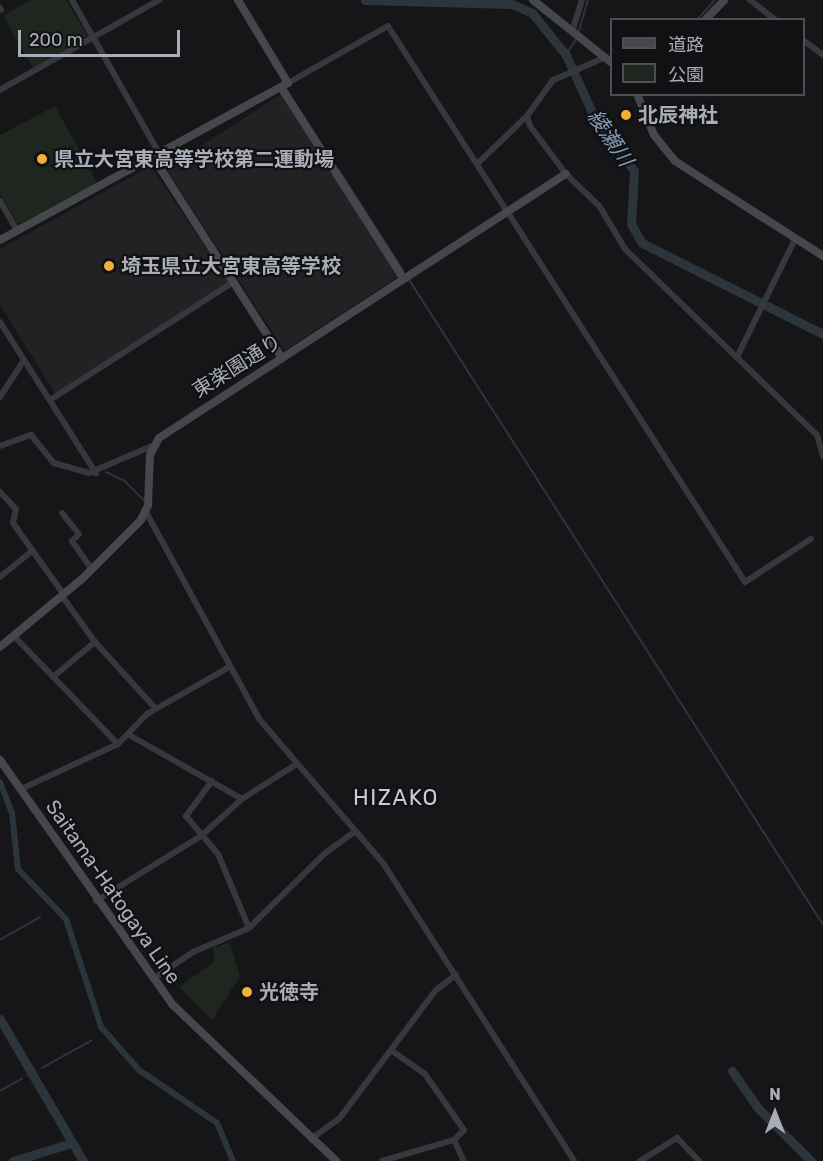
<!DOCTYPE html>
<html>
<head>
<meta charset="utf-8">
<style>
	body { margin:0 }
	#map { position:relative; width:823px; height:1161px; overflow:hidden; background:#161618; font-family:Rubik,"Noto Sans JP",sans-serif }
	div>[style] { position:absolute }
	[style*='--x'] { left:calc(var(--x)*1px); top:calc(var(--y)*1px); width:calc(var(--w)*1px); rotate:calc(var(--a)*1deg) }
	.built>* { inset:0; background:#222225; transform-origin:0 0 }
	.green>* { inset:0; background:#1e261f }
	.stream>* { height:1.5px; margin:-0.75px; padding:0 0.75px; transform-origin:0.75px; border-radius:0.75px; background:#2c353c }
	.canal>* { height:6px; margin:-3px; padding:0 3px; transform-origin:3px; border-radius:3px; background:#2c353c }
	.river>* { height:9px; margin:-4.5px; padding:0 4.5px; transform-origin:4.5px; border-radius:4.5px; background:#2c353c }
	.street>* { height:6px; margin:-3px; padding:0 3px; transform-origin:3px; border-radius:3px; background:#37383d }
	.secondary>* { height:8px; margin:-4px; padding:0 4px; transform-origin:4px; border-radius:4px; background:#45474d }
	.dots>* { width:16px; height:16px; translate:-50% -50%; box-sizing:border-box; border:3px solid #111113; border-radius:50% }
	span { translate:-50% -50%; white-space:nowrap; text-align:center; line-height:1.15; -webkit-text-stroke:4.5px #111113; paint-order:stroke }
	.poi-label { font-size:20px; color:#a8adb8; font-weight:700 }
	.left { translate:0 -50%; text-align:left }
	.street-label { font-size:20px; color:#a8adb8 }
	.water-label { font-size:21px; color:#7f9bb3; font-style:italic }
	.quarter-label { font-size:22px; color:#c9ccd4; letter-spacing:1.5px }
	.legend { position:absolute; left:610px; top:18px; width:195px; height:78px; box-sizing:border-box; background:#111113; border:2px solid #4d4f55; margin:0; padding:8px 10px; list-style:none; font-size:18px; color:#a8adb8 }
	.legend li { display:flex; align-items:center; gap:12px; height:30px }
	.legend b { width:30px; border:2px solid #4d4f55 }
	.north { position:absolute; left:745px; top:1083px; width:60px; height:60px; -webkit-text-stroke:4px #111113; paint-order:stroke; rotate:0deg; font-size:16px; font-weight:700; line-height:24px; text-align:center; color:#a8adb8 }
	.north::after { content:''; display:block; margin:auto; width:21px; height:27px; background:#a8adb8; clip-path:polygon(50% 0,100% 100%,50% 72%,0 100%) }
	.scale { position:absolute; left:18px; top:30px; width:162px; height:27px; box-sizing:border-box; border:3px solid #a8adb8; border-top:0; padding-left:8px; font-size:18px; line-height:21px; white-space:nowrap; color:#a8adb8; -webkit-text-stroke:4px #111113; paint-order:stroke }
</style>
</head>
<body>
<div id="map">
	<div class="built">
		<div style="left:281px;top:94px;width:217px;height:137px;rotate:57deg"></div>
		<div style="clip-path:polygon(151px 166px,229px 283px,55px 394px,0 304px,0 249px)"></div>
	</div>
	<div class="green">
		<div style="clip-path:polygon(31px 0,66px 0,88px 36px,33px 68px,3px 16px)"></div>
		<div style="clip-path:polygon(55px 106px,97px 183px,18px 225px,0 194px,0 135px)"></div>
		<div style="clip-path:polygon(230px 942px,240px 976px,212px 1020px,179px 987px,215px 961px,212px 948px)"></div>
	</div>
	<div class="stream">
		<div style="--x:697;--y:20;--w:27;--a:-48"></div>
		<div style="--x:579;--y:31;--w:32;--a:-74"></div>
		<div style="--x:566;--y:55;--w:20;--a:-57"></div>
		<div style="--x:339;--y:170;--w:119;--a:57.4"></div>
		<div style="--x:409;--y:279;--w:766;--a:57.31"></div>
		<div style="--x:106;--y:472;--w:21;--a:25"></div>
		<div style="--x:125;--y:481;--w:27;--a:45"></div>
		<div style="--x:0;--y:940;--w:46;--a:-29.9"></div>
		<div style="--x:42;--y:1068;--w:56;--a:-28.9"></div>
		<div style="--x:27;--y:1076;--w:9;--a:-27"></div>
		<div style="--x:0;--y:1091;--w:25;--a:-29"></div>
	</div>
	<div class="canal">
		<div style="--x:0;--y:782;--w:33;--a:69"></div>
		<div style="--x:12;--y:813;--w:56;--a:83.9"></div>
		<div style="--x:18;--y:869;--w:69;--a:46.2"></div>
		<div style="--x:66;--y:919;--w:114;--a:72"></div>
		<div style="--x:101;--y:1027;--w:57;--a:48.5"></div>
		<div style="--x:139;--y:1070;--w:94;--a:34.2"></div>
		<div style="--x:217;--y:1123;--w:41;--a:67.2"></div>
	</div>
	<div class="river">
		<div style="--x:365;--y:0;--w:147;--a:1.6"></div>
		<div style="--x:512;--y:4;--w:22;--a:24"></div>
		<div style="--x:532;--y:13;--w:54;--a:51"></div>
		<div style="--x:566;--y:55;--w:70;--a:65.6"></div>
		<div style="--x:595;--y:119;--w:65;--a:53.1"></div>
		<div style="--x:634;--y:171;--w:53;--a:93.2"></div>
		<div style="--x:631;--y:224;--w:22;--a:60"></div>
		<div style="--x:642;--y:243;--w:203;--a:26.7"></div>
		<div style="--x:0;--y:1019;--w:164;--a:59.7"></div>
		<div style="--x:732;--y:1071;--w:45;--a:54.9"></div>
		<div style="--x:758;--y:1108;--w:75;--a:45"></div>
		<div style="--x:13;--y:1161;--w:61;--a:-17.2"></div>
	</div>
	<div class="street">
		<div style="--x:72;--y:0;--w:176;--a:60.4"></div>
		<div style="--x:750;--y:0;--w:33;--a:38"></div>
		<div style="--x:0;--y:8;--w:2;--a:63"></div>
		<div style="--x:573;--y:29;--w:30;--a:-73"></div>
		<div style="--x:804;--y:41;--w:24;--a:36"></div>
		<div style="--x:606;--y:57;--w:58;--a:156.5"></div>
		<div style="--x:553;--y:80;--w:44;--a:125.8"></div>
		<div style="--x:527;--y:116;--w:10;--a:73"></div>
		<div style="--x:530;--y:126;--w:60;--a:53.1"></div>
		<div style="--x:566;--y:174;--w:47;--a:44.1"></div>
		<div style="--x:600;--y:207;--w:49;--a:59.2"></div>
		<div style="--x:625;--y:249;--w:267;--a:44.1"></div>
		<div style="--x:817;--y:435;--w:22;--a:74"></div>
		<div style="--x:288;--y:83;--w:115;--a:-29.7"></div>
		<div style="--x:388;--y:26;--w:661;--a:57.3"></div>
		<div style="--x:745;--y:582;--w:79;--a:-33.1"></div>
		<div style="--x:0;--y:90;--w:183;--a:-29.5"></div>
		<div style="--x:478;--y:163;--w:68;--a:-43.8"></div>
		<div style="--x:0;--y:201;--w:34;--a:60"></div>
		<div style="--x:0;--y:322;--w:179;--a:57.6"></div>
		<div style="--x:737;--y:357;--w:131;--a:-63.8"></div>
		<div style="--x:0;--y:397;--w:44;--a:-57"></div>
		<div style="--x:50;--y:400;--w:218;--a:-32.8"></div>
		<div style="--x:0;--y:446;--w:33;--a:-20"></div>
		<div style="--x:31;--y:435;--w:36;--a:51"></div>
		<div style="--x:54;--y:463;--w:36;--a:16"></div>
		<div style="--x:89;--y:473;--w:69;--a:-23.2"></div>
		<div style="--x:0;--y:492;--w:23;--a:47"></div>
		<div style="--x:16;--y:509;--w:14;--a:102"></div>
		<div style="--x:13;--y:523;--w:88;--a:54.7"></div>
		<div style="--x:146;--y:512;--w:237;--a:61.3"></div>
		<div style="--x:260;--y:720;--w:189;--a:49.3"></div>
		<div style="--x:383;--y:863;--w:354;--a:57.3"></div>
		<div style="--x:62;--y:513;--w:27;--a:51"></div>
		<div style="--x:79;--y:534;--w:10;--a:135"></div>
		<div style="--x:72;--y:541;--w:35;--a:55"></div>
		<div style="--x:0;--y:577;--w:41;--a:-39.1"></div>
		<div style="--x:62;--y:596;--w:57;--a:54.3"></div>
		<div style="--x:95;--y:642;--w:89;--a:47.7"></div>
		<div style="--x:13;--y:635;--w:151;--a:46.1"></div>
		<div style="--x:53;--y:677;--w:55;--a:-39.8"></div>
		<div style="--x:131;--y:736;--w:128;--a:29.6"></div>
		<div style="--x:212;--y:781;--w:44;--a:126.6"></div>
		<div style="--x:186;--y:816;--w:50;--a:49.9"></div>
		<div style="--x:218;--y:854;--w:80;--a:67.3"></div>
		<div style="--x:21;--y:789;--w:107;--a:-24.9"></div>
		<div style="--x:118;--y:744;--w:42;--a:-46"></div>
		<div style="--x:147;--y:714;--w:95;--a:-29.8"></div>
		<div style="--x:96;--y:901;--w:123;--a:-31.8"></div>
		<div style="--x:201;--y:836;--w:55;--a:-42.1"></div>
		<div style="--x:242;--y:799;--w:63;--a:-32.7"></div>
		<div style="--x:153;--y:979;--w:48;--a:-34"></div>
		<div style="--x:193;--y:952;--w:61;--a:-23.2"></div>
		<div style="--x:249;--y:928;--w:105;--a:-44.6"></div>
		<div style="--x:324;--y:854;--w:37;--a:-36"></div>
		<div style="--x:311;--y:1139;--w:34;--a:-36"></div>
		<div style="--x:339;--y:1119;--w:161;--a:-53.1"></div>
		<div style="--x:436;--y:990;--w:25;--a:-37"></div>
		<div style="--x:454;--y:1140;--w:23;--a:65"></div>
		<div style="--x:382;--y:1161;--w:75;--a:-16.3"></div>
		<div style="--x:454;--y:1140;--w:14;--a:-45"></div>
		<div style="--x:464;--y:1130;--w:68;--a:-124.9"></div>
		<div style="--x:425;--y:1074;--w:39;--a:-145"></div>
		<div style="--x:640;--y:1161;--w:44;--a:-31.9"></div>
		<div style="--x:677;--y:1138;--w:32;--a:46"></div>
	</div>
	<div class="secondary">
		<div style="--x:533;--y:0;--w:101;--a:38.6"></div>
		<div style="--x:705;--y:20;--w:28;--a:-46"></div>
		<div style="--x:281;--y:87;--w:228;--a:57.4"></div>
		<div style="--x:637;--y:94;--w:44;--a:67.5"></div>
		<div style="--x:654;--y:135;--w:33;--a:51"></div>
		<div style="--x:675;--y:161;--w:176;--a:32.7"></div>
		<div style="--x:153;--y:157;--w:239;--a:57.3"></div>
		<div style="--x:0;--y:240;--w:328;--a:-28.6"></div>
		<div style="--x:288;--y:83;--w:97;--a:-121.1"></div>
		<div style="--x:0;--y:647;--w:107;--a:-39.7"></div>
		<div style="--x:82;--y:579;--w:83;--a:-45"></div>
		<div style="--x:141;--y:520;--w:17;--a:-65"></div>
		<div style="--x:148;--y:505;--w:50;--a:-87.7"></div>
		<div style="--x:150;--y:455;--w:19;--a:-62"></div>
		<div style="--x:159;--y:438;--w:485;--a:-33"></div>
		<div style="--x:0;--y:760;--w:300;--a:54.8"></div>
		<div style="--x:173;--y:1005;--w:226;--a:43.7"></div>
	</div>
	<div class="dots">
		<div style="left:626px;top:115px;background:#f2b134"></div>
		<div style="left:42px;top:159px;background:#f2b134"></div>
		<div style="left:109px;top:266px;background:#f2b134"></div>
		<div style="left:247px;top:992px;background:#f2b134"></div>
	</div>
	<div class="poi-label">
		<span class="left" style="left:638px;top:115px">北辰神社</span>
		<span class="left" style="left:54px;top:159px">県立大宮東高等学校第二運動場</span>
		<span class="left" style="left:121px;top:266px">埼玉県立大宮東高等学校</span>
		<span class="left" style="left:259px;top:992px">光徳寺</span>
	</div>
	<div class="street-label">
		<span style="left:237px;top:366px;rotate:-32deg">東楽園通り</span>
		<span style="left:113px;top:892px;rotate:55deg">Saitama-Hatogaya Line</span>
	</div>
	<div class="water-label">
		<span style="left:610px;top:138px;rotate:56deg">綾瀬川</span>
	</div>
	<div class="quarter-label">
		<span style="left:396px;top:798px">HIZAKO</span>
	</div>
	<ul class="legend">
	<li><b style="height:8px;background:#45474d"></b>道路</li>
	<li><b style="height:16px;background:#1e261f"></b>公園</li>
	</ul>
	<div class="north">N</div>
	<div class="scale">200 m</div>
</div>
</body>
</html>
